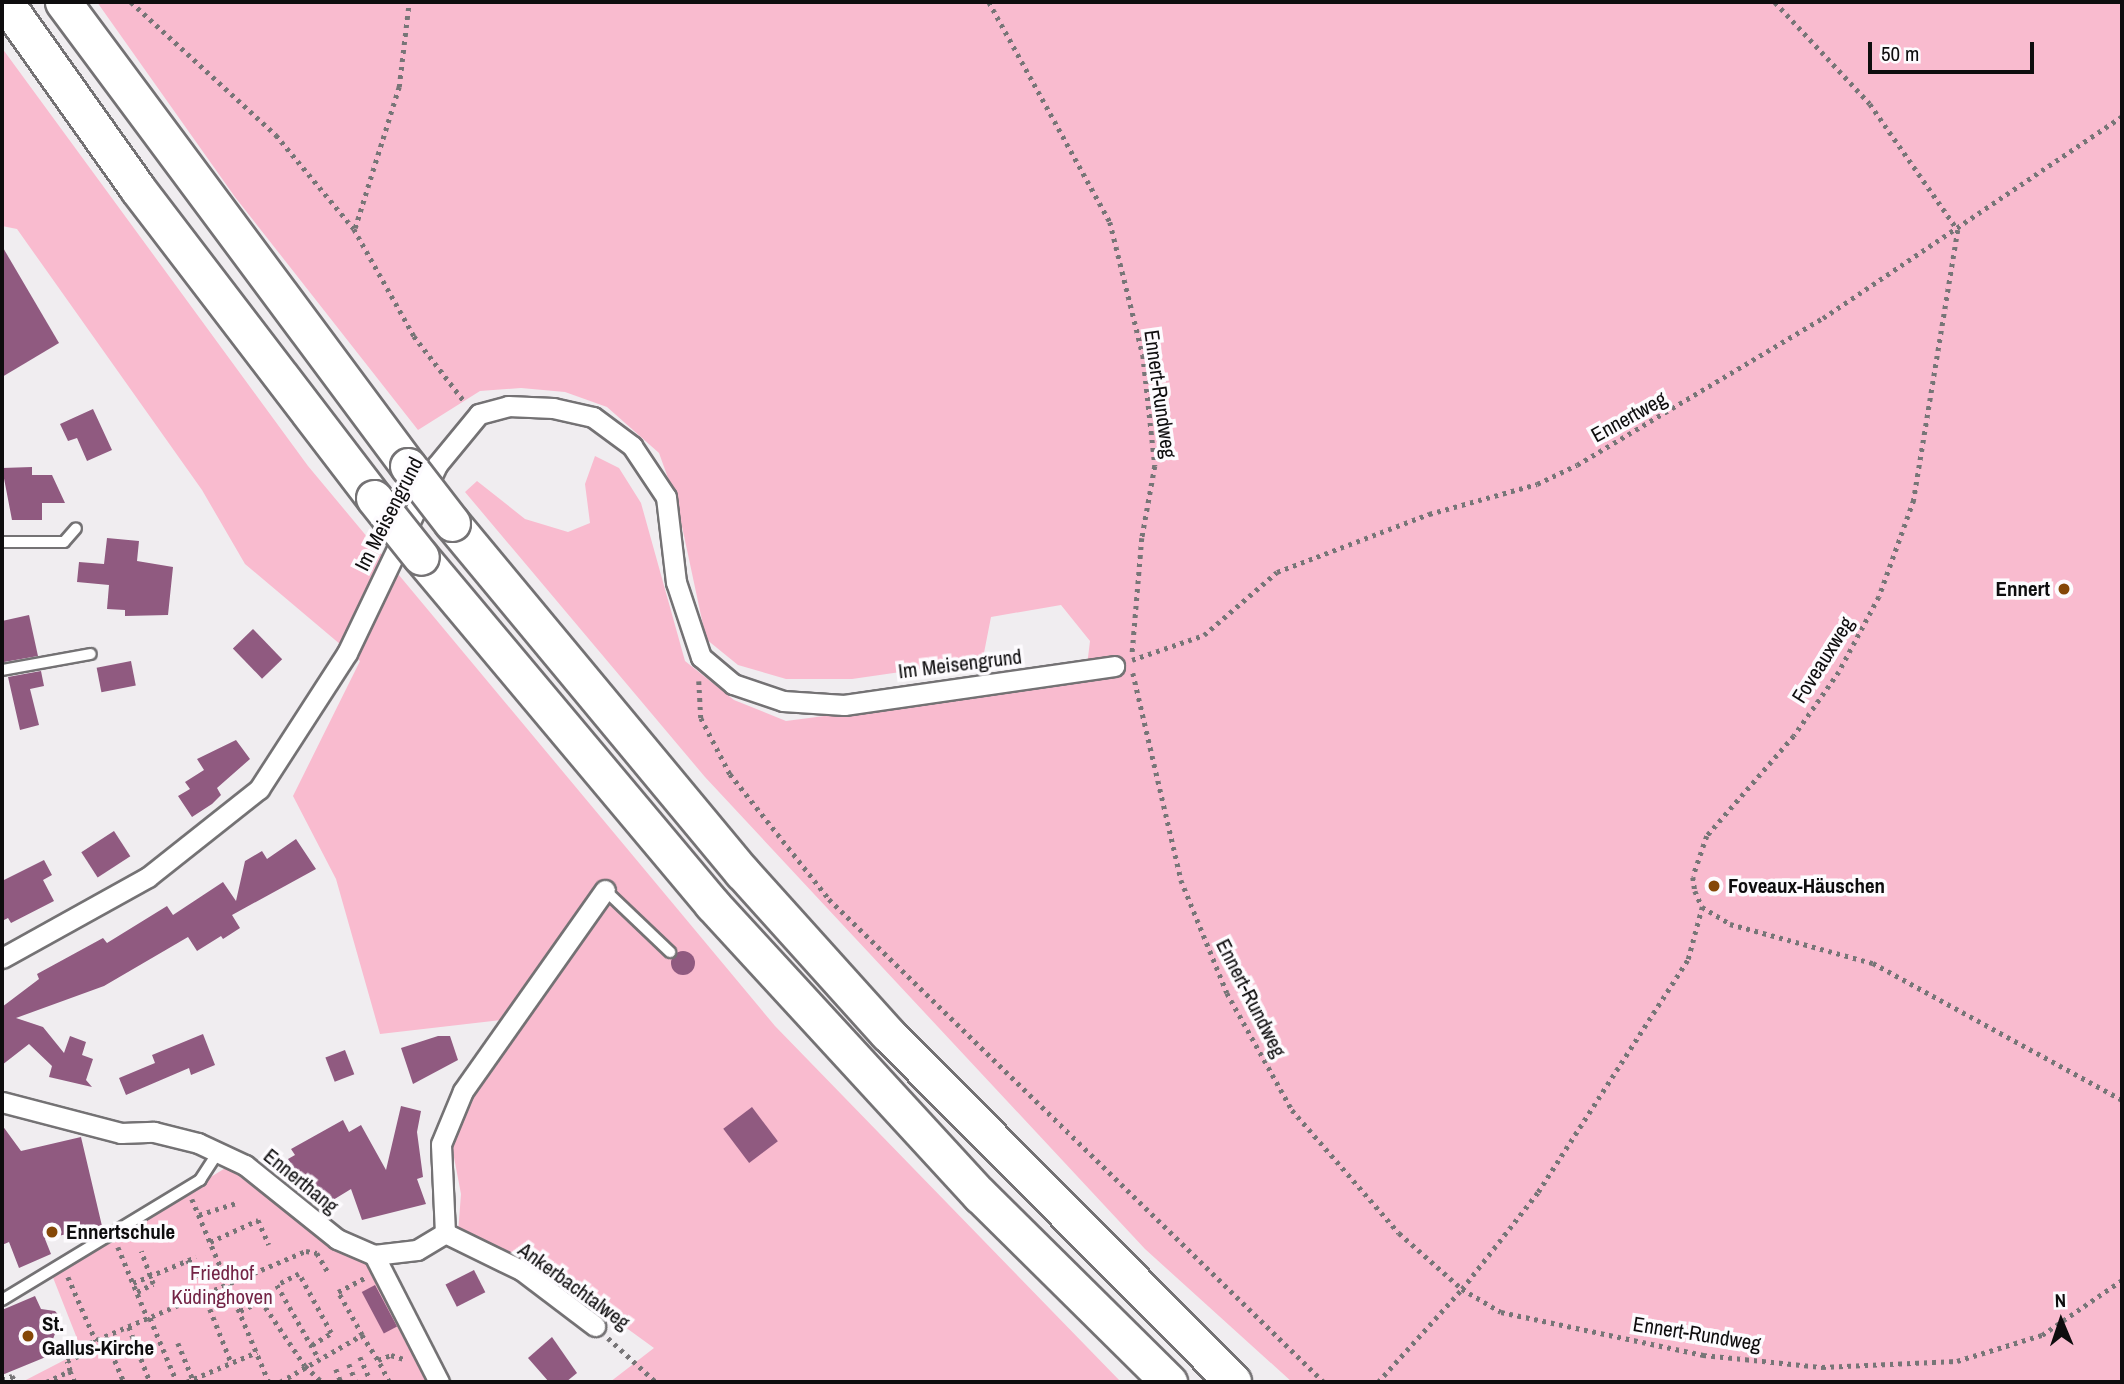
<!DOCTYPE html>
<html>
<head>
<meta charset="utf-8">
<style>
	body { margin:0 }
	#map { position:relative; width:2124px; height:1384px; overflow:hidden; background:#f0edf0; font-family:"Archivo Narrow",sans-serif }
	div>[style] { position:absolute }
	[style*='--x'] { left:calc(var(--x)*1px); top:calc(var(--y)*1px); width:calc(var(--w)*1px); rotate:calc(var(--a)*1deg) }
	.green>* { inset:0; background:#f9bbcf }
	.building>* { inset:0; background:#905a80; transform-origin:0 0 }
	.round { border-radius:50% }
	.path>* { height:4.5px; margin-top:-2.25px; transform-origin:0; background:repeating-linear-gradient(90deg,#777577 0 3.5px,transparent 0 8.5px) }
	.roads { filter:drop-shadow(2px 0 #747274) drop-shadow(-2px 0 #747274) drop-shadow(0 2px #747274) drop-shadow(0 -2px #747274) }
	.lane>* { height:10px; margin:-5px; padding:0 5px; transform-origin:5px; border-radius:5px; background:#fff }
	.street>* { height:19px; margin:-9.5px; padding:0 9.5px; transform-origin:9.5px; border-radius:9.5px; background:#fff }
	.highway>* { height:35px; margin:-17.5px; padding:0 17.5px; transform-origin:17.5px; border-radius:17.5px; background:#fff }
	.bridges { filter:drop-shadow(2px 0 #747274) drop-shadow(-2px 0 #747274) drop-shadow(0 2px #747274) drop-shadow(0 -2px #747274) }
	.highway-bridge>* { height:35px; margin:-17.5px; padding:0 17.5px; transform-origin:17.5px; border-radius:17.5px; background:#fff }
	.dots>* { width:19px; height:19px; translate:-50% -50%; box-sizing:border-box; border:4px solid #fdfbfe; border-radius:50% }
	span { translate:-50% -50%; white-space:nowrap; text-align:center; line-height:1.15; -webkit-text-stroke:7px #fdfbfe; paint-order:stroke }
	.street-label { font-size:21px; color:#0e0d0e }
	.poi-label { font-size:21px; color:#0e0d0e; font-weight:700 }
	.right { translate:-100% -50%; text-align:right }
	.left { translate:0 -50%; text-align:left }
	.park-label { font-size:21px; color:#732345 }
	.frame { position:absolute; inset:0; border:4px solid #0e0d0e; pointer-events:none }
	.north { position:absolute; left:2026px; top:1286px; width:70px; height:70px; -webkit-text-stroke:5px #fdfbfe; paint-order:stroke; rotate:358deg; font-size:19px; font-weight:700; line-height:28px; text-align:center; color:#0e0d0e }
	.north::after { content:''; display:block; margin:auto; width:24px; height:32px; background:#0e0d0e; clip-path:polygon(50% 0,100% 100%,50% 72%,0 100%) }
	.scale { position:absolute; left:1868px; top:42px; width:166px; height:32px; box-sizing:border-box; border:4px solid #0e0d0e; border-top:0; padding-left:9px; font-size:21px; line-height:24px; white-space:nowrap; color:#0e0d0e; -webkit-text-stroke:5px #fdfbfe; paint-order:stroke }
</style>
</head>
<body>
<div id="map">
	<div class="green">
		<div style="clip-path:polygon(97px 2px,2122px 2px,2122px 1382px,1292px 1382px,1145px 1249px,705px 777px,465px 492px,477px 481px,525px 519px,568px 532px,590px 523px,585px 484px,595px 456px,619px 468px,641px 503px,685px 661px,734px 700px,786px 721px,1085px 682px,1090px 641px,1061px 605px,991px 617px,983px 658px,942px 666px,852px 679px,786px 679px,738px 665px,706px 639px,677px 503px,659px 453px,607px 407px,565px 392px,521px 388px,480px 391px,418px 430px,235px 197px)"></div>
		<div style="clip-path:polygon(2px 48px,308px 466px,775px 1026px,1121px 1382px,610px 1382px,654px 1348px,592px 1303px,458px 1233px,461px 1194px,452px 1147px,480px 1083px,519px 1018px,380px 1034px,336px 879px,293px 796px,360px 661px,245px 564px,202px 490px,17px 229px,2px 226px)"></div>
		<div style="clip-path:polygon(227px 1167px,327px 1243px,363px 1259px,430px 1382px,22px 1382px,82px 1351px,52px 1275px)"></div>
	</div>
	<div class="building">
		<div style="clip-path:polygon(2px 246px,59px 343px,2px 377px)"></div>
		<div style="clip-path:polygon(93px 409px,112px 450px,87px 461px,77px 438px,68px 441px,60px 424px)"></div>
		<div style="clip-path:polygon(32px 467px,32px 475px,52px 475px,65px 503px,42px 503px,42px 520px,12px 520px,2px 468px)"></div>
		<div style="clip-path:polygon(107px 538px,139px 541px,137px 561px,173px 567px,168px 615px,125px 616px,125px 610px,107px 609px,109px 585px,77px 582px,79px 562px,104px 564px)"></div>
		<div style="clip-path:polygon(29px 615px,38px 656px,4px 662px,2px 621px)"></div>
		<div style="left:253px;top:629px;width:42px;height:28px;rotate:46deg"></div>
		<div style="left:131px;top:661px;width:25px;height:35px;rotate:79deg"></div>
		<div style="clip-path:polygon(41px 671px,44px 686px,30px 689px,39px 725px,20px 730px,8px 677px)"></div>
		<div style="clip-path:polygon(236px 740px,250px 759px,217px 788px,221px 795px,212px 804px,192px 817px,178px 796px,190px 789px,185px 782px,204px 770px,197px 759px)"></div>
		<div style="left:114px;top:831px;width:30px;height:39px;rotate:57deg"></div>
		<div style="clip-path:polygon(296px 839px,316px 869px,232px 915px,240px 928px,223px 939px,221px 936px,197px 951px,188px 937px,104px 986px,16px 1018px,43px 1027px,64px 1053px,70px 1036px,86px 1042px,82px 1055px,93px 1059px,86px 1080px,92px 1087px,49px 1077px,52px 1066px,29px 1044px,2px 1065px,2px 1007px,39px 979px,37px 974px,103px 938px,107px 943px,167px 906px,173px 915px,223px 882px,236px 901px,245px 861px,262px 851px,267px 859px)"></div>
		<div style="clip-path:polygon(44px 860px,52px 875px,43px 880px,54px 901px,11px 923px,8px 918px,2px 921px,2px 881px)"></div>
		<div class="round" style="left:671px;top:951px;width:24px;height:24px"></div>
		<div style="clip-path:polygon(203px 1034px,215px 1065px,191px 1075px,189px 1068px,126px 1095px,119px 1078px,155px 1063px,152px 1055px)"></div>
		<div style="clip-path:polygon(438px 1036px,450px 1036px,458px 1060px,413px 1084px,401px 1048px)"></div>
		<div style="left:345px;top:1050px;width:26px;height:21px;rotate:69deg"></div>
		<div style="clip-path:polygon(401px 1106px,421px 1111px,417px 1132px,423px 1177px,417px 1179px,426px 1204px,362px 1220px,351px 1189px,320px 1208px,288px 1159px,295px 1155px,291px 1149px,343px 1120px,349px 1132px,361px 1125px,386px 1170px)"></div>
		<div style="left:752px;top:1107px;width:43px;height:36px;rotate:53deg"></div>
		<div style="clip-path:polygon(2px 1125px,21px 1151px,81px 1137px,102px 1226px,45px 1239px,51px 1254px,19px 1268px,9px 1242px,2px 1245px)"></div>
		<div style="left:474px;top:1270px;width:25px;height:32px;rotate:63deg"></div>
		<div style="left:375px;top:1285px;width:47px;height:15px;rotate:62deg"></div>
		<div style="clip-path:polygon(35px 1296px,41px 1309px,55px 1311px,61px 1318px,53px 1339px,58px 1352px,2px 1375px,2px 1310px)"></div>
		<div style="clip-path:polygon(552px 1337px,577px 1373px,566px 1382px,549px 1382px,528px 1358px)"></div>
	</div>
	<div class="path">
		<div style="--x:131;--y:2;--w:197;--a:42.5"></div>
		<div style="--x:276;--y:135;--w:122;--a:50.3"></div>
		<div style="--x:354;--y:229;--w:123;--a:60.7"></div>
		<div style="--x:414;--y:336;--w:82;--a:52.4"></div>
		<div style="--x:989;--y:2;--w:251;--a:61.2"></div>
		<div style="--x:1110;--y:222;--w:137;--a:76.1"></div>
		<div style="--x:1143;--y:355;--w:112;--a:83.8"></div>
		<div style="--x:1155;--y:466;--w:73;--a:100.2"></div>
		<div style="--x:1142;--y:538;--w:119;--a:94.8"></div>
		<div style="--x:1775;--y:2;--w:139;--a:47"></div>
		<div style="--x:1870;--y:104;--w:154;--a:55.1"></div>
		<div style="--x:1958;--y:230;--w:274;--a:99.3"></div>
		<div style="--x:1914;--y:500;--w:103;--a:109.8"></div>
		<div style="--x:1879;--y:597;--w:85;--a:118.1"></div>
		<div style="--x:1839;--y:672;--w:78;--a:125.1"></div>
		<div style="--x:1794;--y:736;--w:133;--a:131"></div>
		<div style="--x:1707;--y:836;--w:43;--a:108.9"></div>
		<div style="--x:1693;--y:877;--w:14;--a:82"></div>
		<div style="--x:1695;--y:891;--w:17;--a:66"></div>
		<div style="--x:1702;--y:907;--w:33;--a:31"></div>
		<div style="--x:1730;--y:924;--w:148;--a:15.3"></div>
		<div style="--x:1873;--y:963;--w:284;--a:28.8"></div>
		<div style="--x:355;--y:228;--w:148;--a:-72.7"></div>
		<div style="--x:399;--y:87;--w:86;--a:-83.3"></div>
		<div style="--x:1132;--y:660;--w:76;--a:-19.1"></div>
		<div style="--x:1204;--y:635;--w:96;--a:-40.8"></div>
		<div style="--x:1277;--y:572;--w:163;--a:-20.9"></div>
		<div style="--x:1429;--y:514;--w:112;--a:-15.5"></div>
		<div style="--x:1537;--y:484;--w:44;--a:-25.4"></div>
		<div style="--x:1577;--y:465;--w:287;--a:-30.9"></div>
		<div style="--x:1823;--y:318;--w:361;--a:-34"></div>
		<div style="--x:1133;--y:673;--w:212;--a:76.9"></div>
		<div style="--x:1181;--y:880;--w:122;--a:67.8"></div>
		<div style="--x:1227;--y:993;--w:134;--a:60.9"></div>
		<div style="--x:1292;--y:1110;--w:163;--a:49"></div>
		<div style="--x:1399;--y:1233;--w:84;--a:41.6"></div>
		<div style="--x:1462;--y:1289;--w:45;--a:30.5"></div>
		<div style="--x:1501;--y:1312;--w:207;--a:12"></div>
		<div style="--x:1703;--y:1355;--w:120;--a:5.8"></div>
		<div style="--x:1822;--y:1367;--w:135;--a:-2.5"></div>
		<div style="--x:1957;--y:1361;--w:89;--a:-17"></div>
		<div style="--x:2042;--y:1335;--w:97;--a:-34.5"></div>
		<div style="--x:699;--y:681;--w:37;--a:87"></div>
		<div style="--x:701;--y:718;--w:63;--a:62.6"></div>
		<div style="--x:730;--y:774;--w:159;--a:51.6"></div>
		<div style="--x:829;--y:899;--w:692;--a:44.3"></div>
		<div style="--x:192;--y:1199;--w:199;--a:67.2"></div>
		<div style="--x:199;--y:1215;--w:42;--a:-18"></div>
		<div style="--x:210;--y:1242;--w:53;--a:-24.6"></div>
		<div style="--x:258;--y:1220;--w:27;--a:66"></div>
		<div style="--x:118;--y:1247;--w:78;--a:67.4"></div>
		<div style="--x:188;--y:1260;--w:21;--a:67"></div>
		<div style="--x:68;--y:1277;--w:70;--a:66.4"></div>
		<div style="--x:133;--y:1283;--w:68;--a:-22.4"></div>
		<div style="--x:137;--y:1292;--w:18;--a:-27"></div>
		<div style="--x:153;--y:1284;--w:35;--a:-110"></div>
		<div style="--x:256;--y:1293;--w:88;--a:56.1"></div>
		<div style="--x:305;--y:1366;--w:23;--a:43"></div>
		<div style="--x:210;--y:1309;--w:57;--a:68.4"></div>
		<div style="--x:240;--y:1311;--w:23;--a:-25"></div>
		<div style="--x:150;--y:1318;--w:69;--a:67.1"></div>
		<div style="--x:129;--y:1327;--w:59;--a:69.1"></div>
		<div style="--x:362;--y:1335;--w:30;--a:57"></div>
		<div style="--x:105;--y:1337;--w:49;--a:67.1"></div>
		<div style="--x:608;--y:1338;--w:65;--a:42.5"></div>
		<div style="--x:178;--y:1343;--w:42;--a:67.7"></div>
		<div style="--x:312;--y:1345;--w:22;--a:-32"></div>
		<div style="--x:331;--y:1333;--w:67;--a:-118.5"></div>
		<div style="--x:299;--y:1274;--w:25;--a:153"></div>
		<div style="--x:277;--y:1285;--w:85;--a:60.4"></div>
		<div style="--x:360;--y:1357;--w:27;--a:66"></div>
		<div style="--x:349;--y:1364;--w:19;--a:69"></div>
		<div style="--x:336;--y:1369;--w:14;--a:69"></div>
		<div style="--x:70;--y:1371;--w:12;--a:66"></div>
		<div style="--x:2;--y:1380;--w:11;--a:-22"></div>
		<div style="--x:12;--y:1376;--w:7;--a:56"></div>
		<div style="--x:46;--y:1382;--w:26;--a:-25"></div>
		<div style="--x:70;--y:1371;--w:10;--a:-107"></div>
		<div style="--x:67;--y:1361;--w:24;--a:-24"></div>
		<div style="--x:89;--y:1351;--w:8;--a:-90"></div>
		<div style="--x:89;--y:1343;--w:236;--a:-23"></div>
		<div style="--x:306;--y:1251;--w:11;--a:10"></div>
		<div style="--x:317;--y:1253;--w:24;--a:60"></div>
		<div style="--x:186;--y:1382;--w:77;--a:-22.9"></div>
		<div style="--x:280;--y:1382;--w:95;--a:-29.8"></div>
		<div style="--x:362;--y:1335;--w:49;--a:-119.2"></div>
		<div style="--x:338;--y:1292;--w:32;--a:-28"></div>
		<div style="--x:389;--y:1382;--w:25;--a:-117"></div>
		<div style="--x:378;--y:1360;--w:14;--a:-21"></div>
		<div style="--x:391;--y:1355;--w:14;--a:17"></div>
		<div style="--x:1378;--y:1382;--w:125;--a:-47.9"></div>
		<div style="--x:1462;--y:1289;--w:123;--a:-51.9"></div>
		<div style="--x:1538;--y:1192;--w:277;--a:-57.2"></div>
		<div style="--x:1688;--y:959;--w:54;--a:-74.9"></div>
	</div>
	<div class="roads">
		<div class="lane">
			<div style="--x:2;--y:542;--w:62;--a:0"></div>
			<div style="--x:64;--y:542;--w:18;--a:-49"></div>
			<div style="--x:2;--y:670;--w:90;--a:-10.2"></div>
			<div style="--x:605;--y:890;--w:90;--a:43.6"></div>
			<div style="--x:2;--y:1300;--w:232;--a:-31.2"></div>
			<div style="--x:200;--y:1180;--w:31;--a:-57"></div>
		</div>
		<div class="street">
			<div style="--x:2;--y:958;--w:167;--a:-29"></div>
			<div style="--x:148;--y:877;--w:142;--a:-38.4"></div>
			<div style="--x:259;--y:789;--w:162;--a:-57.1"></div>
			<div style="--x:347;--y:653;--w:208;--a:-64.4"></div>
			<div style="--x:437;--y:465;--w:66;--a:-50.5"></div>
			<div style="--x:479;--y:414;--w:30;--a:-15"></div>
			<div style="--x:508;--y:406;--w:45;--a:2.5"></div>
			<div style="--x:553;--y:408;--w:41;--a:12.7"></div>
			<div style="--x:593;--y:417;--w:49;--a:36.6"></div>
			<div style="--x:632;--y:446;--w:61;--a:56.3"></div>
			<div style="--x:666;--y:497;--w:86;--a:83.3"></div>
			<div style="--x:676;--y:582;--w:79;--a:71.6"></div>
			<div style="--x:701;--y:657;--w:42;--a:40.2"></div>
			<div style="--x:733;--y:684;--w:53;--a:18.8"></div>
			<div style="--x:783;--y:701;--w:61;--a:3.8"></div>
			<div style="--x:844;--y:705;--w:273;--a:-8.2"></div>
			<div style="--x:2;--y:1102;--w:123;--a:14.6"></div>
			<div style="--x:121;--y:1133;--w:33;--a:-2"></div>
			<div style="--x:154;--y:1132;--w:45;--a:14"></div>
			<div style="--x:198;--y:1143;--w:52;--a:25.1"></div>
			<div style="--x:245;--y:1165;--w:118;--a:38.8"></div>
			<div style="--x:337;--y:1239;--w:40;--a:23.4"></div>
			<div style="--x:374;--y:1255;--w:43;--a:-6.6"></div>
			<div style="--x:417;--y:1250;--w:33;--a:-31"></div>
			<div style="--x:445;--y:1233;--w:85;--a:26"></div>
			<div style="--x:521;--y:1270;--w:93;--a:37.1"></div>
			<div style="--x:445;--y:1233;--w:89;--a:-92.6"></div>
			<div style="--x:441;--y:1144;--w:57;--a:-67.5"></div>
			<div style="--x:463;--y:1091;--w:246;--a:-54.8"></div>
			<div style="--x:374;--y:1255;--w:143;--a:62.9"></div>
		</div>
		<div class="highway">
			<div style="--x:5;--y:2;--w:228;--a:54.6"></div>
			<div style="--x:137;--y:188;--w:390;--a:52.6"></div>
			<div style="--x:63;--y:2;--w:578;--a:53.37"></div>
			<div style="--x:452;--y:523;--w:454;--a:50.3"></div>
			<div style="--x:742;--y:872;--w:217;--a:48"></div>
			<div style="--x:887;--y:1033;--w:491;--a:45.2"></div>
			<div style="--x:421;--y:557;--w:453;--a:50"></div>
			<div style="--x:712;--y:904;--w:396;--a:47.4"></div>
			<div style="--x:980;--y:1195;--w:266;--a:44.7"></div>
		</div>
	</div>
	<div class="bridges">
		<div class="highway-bridge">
			<div style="--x:408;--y:466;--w:72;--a:52.3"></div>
			<div style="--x:374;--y:498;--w:75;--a:51.5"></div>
		</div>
	</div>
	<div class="dots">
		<div style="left:2064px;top:589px;background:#854707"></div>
		<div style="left:1714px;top:886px;background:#854707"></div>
		<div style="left:52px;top:1232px;background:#854707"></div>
		<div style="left:28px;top:1336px;background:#854707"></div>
	</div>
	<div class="street-label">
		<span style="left:1160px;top:394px;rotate:82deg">Ennert-Rundweg</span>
		<span style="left:1629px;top:417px;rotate:-29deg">Ennertweg</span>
		<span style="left:389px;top:514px;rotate:-63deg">Im Meisengrund</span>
		<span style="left:1823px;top:660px;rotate:-58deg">Foveauxweg</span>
		<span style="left:960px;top:664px;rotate:-7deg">Im Meisengrund</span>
		<span style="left:1251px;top:998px;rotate:63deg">Ennert-Rundweg</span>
		<span style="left:301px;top:1181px;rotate:39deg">Ennerthang</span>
		<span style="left:574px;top:1286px;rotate:36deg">Ankerbachtalweg</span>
		<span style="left:1697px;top:1334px;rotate:9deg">Ennert-Rundweg</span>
	</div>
	<div class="poi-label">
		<span class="right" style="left:2050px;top:589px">Ennert</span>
		<span class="left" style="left:1728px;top:886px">Foveaux-Häuschen</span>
		<span class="left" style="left:66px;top:1232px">Ennertschule</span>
		<span class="left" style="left:42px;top:1336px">St.<br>Gallus-Kirche</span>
	</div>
	<div class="park-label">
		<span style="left:222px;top:1285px">Friedhof<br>Küdinghoven</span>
	</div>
	<div class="frame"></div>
	<div class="north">N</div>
	<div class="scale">50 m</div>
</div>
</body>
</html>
